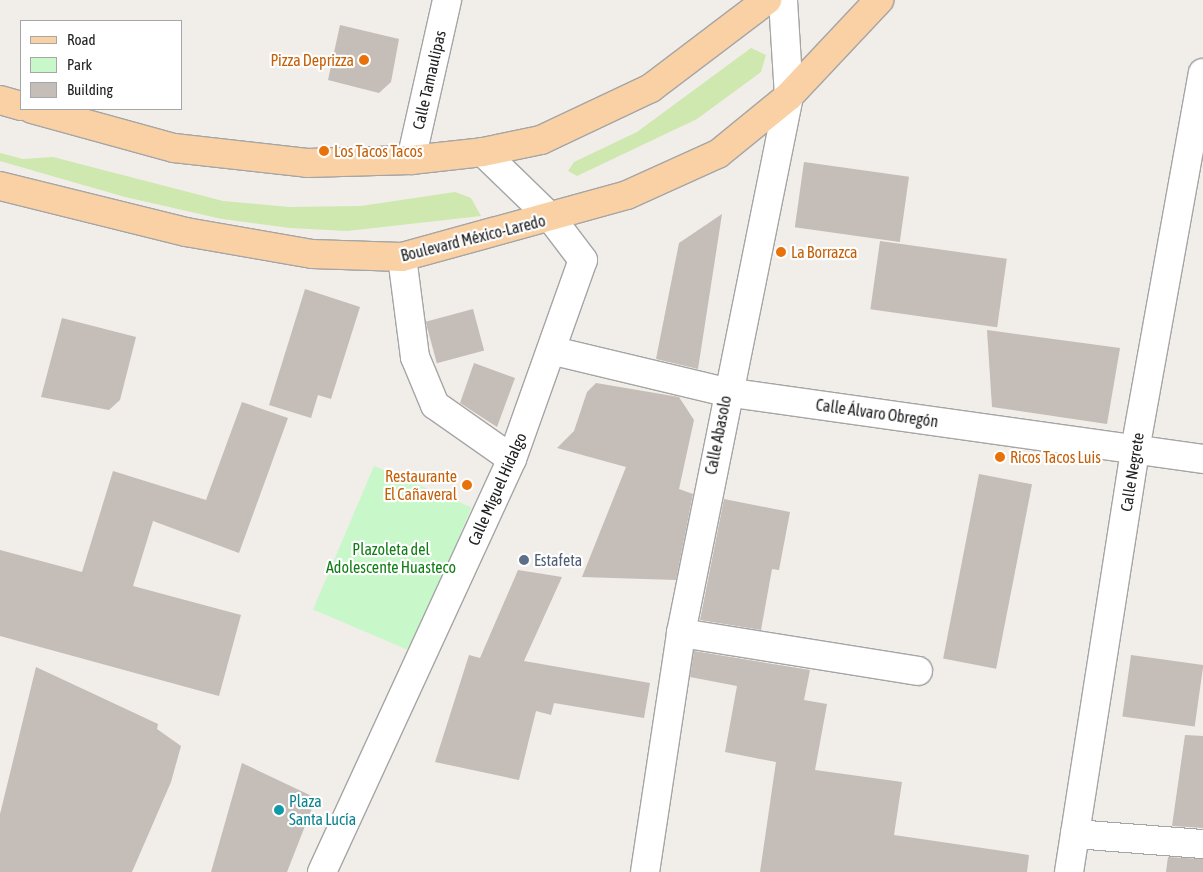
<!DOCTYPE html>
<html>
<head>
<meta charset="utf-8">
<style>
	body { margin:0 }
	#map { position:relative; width:1203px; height:872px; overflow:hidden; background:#f1ede8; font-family:"Asap Condensed",sans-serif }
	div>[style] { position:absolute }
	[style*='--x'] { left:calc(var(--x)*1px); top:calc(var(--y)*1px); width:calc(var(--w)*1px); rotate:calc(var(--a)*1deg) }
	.grass>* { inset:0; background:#cee8b0 }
	.park>* { inset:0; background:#c8f8c9; transform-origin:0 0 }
	.building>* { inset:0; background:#c5bdb7; transform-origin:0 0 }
	.roads { filter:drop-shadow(1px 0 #a5a5a5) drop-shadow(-1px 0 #a5a5a5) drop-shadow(0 1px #a5a5a5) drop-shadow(0 -1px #a5a5a5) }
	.minor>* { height:28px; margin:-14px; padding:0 14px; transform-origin:14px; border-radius:14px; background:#fff }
	.major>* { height:28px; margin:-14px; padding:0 14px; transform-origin:14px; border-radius:14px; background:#f9d1a5 }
	.dots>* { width:14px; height:14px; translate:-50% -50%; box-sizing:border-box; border:2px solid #fff; border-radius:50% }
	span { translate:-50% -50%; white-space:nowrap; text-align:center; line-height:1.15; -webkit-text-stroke:4.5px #fff; paint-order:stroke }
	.food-label { font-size:16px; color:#c56008 }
	.right { translate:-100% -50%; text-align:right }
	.left { translate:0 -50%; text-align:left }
	.street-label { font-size:16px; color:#212121 }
	.park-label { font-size:16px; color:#107e14 }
	.service-label { font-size:16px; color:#4e5e75 }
	.culture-label { font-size:16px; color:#0d838f }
	.legend { position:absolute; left:20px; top:20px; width:162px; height:90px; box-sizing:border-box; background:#fff; border:1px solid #a6a6a6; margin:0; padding:6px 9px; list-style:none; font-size:15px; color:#212121 }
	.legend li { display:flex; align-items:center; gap:10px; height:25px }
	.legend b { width:25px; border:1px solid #a6a6a6 }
</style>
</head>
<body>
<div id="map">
	<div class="grass">
		<div style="clip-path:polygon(751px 48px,766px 55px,761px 72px,697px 119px,577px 176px,568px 171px,574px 162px,637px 132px)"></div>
		<div style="clip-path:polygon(0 153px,23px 159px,53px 157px,223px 201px,289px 207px,361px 206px,455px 192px,471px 198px,481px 216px,347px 231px,290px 228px,222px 219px,125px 197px,0 161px)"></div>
	</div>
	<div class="park">
		<div style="left:374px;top:466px;width:106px;height:156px;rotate:23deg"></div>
	</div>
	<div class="building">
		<div style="clip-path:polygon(340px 25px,399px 39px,391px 82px,379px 93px,328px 80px)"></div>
		<div style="left:804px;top:162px;width:106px;height:66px;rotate:8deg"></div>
		<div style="clip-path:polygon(722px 214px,698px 369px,656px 359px,679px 243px)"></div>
		<div style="left:880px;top:241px;width:128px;height:69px;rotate:8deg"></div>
		<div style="clip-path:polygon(305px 289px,360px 307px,331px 399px,318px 395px,311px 418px,269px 405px)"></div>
		<div style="left:473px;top:309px;width:43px;height:49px;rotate:75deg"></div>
		<div style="clip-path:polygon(62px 318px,136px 337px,120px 400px,109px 410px,41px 397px)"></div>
		<div style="clip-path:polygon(987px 330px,1120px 348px,1107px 424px,992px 407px)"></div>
		<div style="clip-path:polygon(474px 363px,515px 378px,497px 427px,460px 403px)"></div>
		<div style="clip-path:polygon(596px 383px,679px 397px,694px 420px,679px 489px,693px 494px,676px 580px,582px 577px,626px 467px,557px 448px,574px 431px,587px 392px)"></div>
		<div style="clip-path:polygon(242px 402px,288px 418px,239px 553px,153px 521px,133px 586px,241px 615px,219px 696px,0 636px,0 550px,82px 572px,113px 471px,206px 500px)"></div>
		<div style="left:979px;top:474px;width:54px;height:188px;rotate:11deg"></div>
		<div style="clip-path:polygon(724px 499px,790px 512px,779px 570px,772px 569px,761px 630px,700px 620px)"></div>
		<div style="clip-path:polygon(518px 570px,562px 577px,524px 661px,650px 683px,644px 718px,554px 703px,551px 715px,536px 711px,519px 780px,435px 762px,469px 655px,480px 658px)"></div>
		<div style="clip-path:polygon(694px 651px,810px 670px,804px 700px,827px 704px,815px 770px,902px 782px,894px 835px,1029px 855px,1027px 872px,760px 872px,776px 762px,725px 752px,737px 686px,690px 677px)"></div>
		<div style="left:1131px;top:655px;width:73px;height:62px;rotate:8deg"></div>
		<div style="clip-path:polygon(36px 667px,158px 724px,157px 729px,181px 746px,171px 782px,132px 872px,0 872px,0 814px)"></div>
		<div style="clip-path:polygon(1185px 735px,1203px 736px,1203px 828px,1172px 826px)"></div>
		<div style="clip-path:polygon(242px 763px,316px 798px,287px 872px,211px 872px)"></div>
		<div style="clip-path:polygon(1168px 857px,1203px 859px,1203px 872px,1166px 872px)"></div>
	</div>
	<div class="roads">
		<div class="minor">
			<div style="--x:411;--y:160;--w:164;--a:-77.3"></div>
			<div style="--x:402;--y:257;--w:101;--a:82.6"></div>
			<div style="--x:415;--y:357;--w:52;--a:67.4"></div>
			<div style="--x:435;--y:405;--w:94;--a:35"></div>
			<div style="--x:554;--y:351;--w:177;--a:13.4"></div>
			<div style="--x:726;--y:392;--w:482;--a:8"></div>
			<div style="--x:681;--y:633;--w:240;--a:9.1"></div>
			<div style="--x:1075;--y:834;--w:128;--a:4.5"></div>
			<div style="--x:322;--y:872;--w:455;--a:-65.3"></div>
			<div style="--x:512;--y:459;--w:211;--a:-70.4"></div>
			<div style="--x:583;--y:260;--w:53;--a:-127.3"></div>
			<div style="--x:551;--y:218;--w:95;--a:-135.9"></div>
			<div style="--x:645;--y:872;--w:242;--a:-81.4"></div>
			<div style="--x:681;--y:633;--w:548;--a:-78.63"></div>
			<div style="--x:789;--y:96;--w:96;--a:-93.6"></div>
			<div style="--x:1069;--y:872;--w:427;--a:-81.1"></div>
			<div style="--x:1135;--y:450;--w:383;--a:-79.8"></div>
		</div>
		<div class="major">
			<div style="--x:0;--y:100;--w:22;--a:16"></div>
			<div style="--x:32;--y:109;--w:147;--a:15.4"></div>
			<div style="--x:174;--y:148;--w:134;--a:6.4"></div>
			<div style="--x:307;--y:163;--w:104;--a:-1.7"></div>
			<div style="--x:411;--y:160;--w:72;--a:-6.3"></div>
			<div style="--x:483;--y:152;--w:59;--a:-11.7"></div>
			<div style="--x:541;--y:140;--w:122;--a:-25.3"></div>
			<div style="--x:651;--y:88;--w:146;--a:-37.2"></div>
			<div style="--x:0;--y:186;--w:192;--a:13.9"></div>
			<div style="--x:186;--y:232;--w:128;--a:9.9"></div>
			<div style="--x:312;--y:254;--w:90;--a:1.9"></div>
			<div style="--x:402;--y:257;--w:233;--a:-15.4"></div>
			<div style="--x:627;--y:195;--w:100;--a:-24.3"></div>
			<div style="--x:718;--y:154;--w:92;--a:-39.2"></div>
			<div style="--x:789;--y:96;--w:132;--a:-46.8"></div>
		</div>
	</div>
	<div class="dots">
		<div style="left:364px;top:60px;background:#e8710a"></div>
		<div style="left:324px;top:151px;background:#e8710a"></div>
		<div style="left:781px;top:252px;background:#e8710a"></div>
		<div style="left:1000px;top:457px;background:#e8710a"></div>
		<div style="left:467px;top:485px;background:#e8710a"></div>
		<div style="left:524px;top:560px;background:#5c6f8a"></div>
		<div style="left:279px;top:810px;background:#0f9aa8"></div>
	</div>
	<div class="food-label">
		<span class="right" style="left:354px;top:60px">Pizza Deprizza</span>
		<span class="left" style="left:334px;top:151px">Los Tacos Tacos</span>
		<span class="left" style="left:791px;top:252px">La Borrazca</span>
		<span class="left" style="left:1010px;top:457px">Ricos Tacos Luis</span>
		<span class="right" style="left:457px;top:485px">Restaurante<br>El Cañaveral</span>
	</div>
	<div class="street-label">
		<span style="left:429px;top:80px;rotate:-77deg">Calle Tamaulipas</span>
		<span style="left:473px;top:238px;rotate:-14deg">Boulevard México-Laredo</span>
		<span style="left:877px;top:413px;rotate:8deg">Calle Álvaro Obregón</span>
		<span style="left:718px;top:435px;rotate:-79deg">Calle Abasolo</span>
		<span style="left:1132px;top:472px;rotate:-81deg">Calle Negrete</span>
		<span style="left:497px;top:489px;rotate:-66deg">Calle Miguel Hidalgo</span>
	</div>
	<div class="park-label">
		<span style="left:391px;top:558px">Plazoleta del<br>Adolescente Huasteco</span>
	</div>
	<div class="service-label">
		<span class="left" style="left:534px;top:560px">Estafeta</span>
	</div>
	<div class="culture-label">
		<span class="left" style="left:289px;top:810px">Plaza<br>Santa Lucía</span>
	</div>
	<ul class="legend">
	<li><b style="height:6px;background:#f9d1a5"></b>Road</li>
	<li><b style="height:14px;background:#c8f8c9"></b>Park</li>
	<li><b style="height:14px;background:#c5bdb7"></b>Building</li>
	</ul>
</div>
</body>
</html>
